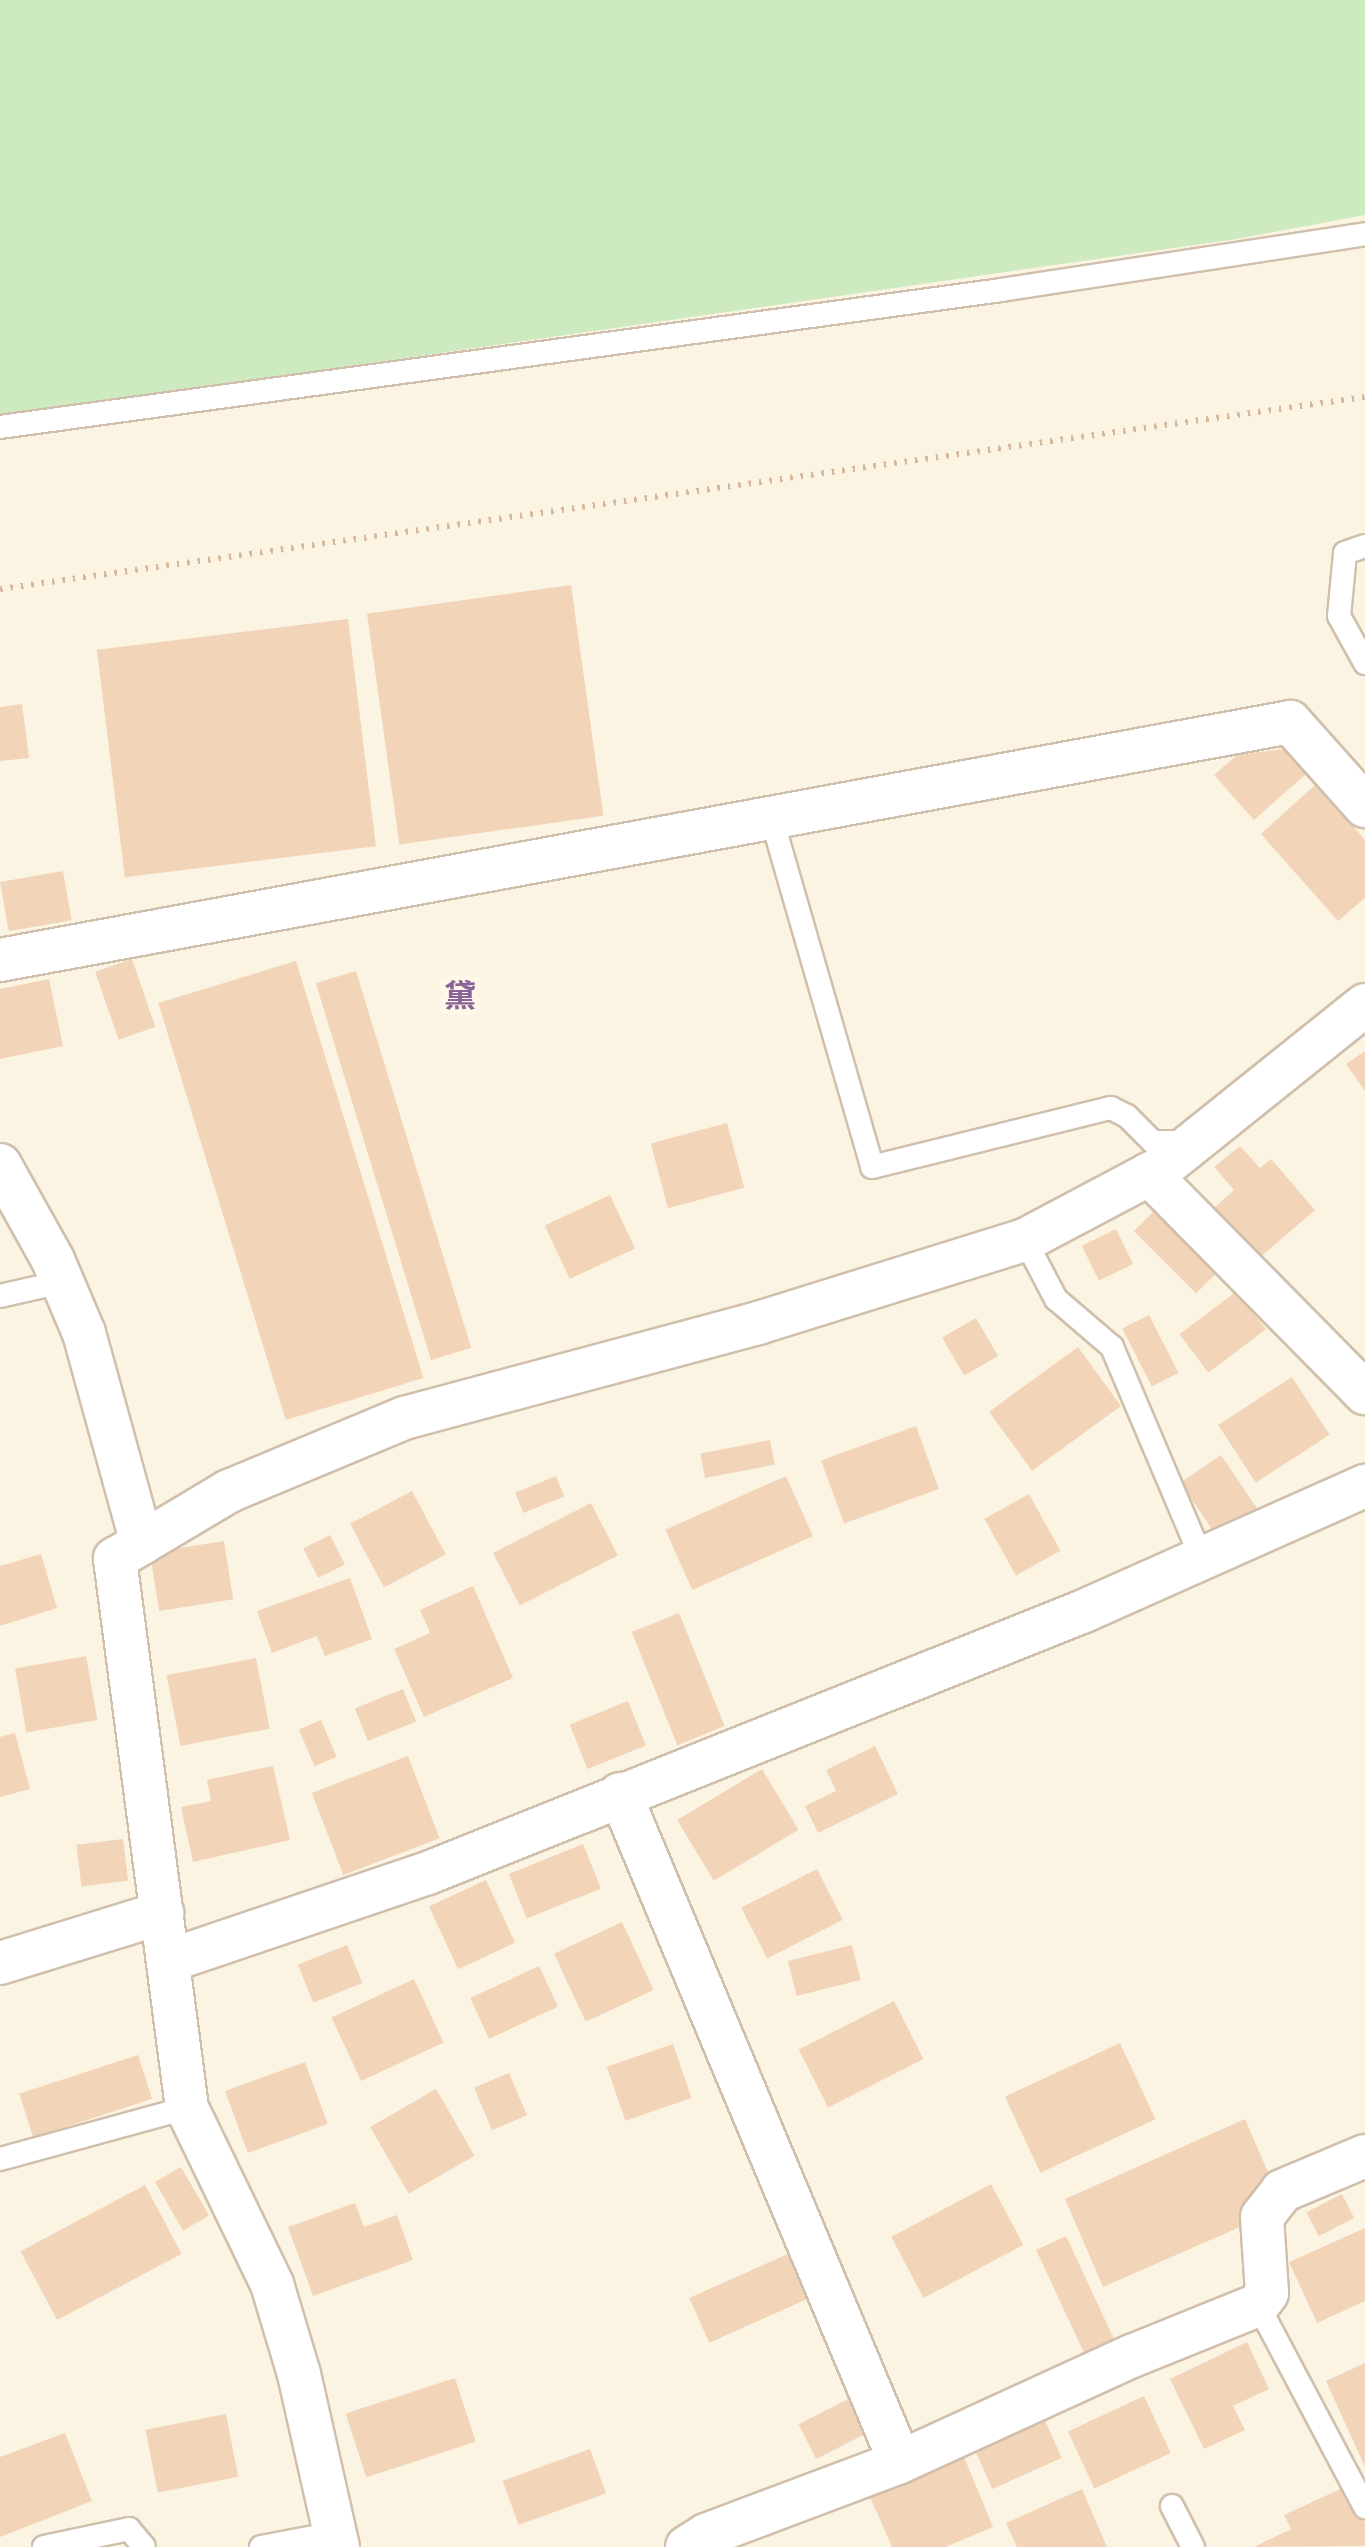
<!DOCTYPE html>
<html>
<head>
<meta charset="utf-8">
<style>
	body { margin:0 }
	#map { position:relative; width:1365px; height:2547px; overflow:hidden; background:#fcf4e2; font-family:"Source Sans 3","Noto Sans JP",sans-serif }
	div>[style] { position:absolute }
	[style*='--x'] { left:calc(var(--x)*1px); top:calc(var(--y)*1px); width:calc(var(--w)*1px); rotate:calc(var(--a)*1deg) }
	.green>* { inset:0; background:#ceeac0 }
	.building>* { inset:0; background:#f2d4b9; transform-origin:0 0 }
	.path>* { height:6px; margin-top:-3px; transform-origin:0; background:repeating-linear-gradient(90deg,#d7b89d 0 2.5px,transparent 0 10.5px) }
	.roads { filter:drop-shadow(2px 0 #d0bfac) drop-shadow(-2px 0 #d0bfac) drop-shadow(0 2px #d0bfac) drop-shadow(0 -2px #d0bfac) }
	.service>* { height:22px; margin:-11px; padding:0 11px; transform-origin:11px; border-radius:11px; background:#fff }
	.minor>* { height:42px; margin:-21px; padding:0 21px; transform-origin:21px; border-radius:21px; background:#fff }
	span { translate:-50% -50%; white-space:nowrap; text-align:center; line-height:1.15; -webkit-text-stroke:10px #fff8e8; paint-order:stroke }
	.quarter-label { font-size:32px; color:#8a6498; font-weight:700 }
</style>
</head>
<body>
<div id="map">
	<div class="green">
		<div style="clip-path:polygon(0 0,1365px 0,1365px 215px,1237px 239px,0 416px)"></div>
	</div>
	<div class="building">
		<div style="left:571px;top:585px;width:233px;height:206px;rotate:82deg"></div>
		<div style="left:348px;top:619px;width:229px;height:253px;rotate:83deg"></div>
		<div style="clip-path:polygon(22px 704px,29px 758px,0 761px,0 707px)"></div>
		<div style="clip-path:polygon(1284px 749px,1306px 774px,1254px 820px,1214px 775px,1237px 755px)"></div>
		<div style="clip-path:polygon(1316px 784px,1365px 840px,1365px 898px,1338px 921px,1261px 834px)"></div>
		<div style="left:63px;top:871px;width:50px;height:64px;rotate:80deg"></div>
		<div style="left:132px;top:959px;width:72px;height:39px;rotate:71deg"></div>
		<div style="left:296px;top:961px;width:436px;height:144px;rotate:73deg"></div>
		<div style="left:356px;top:971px;width:394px;height:42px;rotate:73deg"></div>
		<div style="clip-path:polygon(49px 979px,63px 1046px,0 1059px,0 989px)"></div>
		<div style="clip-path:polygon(1365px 1051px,1365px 1091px,1346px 1064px)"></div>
		<div style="left:727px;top:1123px;width:67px;height:79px;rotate:75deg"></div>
		<div style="clip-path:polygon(1240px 1146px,1260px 1168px,1271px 1159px,1315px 1210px,1257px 1260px,1213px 1209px,1234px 1190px,1214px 1167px)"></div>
		<div style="left:610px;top:1195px;width:59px;height:72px;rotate:65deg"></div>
		<div style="left:1160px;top:1205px;width:88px;height:37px;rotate:45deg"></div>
		<div style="left:1116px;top:1229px;width:39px;height:38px;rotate:64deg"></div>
		<div style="left:1237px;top:1291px;width:48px;height:72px;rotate:53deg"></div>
		<div style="left:1149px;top:1315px;width:65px;height:30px;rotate:63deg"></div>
		<div style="left:976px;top:1318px;width:44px;height:39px;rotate:60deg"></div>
		<div style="left:1078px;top:1347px;width:73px;height:110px;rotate:54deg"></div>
		<div style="left:1292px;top:1377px;width:69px;height:88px;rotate:57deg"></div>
		<div style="left:916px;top:1426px;width:67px;height:101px;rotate:70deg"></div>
		<div style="left:770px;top:1440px;width:25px;height:71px;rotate:79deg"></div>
		<div style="left:1221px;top:1455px;width:65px;height:49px;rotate:56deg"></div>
		<div style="left:556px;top:1476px;width:22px;height:44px;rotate:68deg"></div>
		<div style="left:786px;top:1476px;width:66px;height:132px;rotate:66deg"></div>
		<div style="left:412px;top:1491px;width:72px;height:70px;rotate:62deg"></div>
		<div style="left:1029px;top:1494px;width:65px;height:51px;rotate:61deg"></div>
		<div style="left:591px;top:1503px;width:59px;height:110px;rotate:63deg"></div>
		<div style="left:330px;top:1535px;width:33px;height:30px;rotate:63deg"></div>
		<div style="left:224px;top:1541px;width:59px;height:75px;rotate:81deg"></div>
		<div style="clip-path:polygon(41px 1554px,57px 1608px,0 1626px,0 1566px)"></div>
		<div style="clip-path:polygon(350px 1578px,372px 1639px,325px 1656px,317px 1636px,272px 1653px,257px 1611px)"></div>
		<div style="clip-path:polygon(473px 1586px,513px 1678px,424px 1717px,394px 1649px,430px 1633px,420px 1610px)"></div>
		<div style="left:679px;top:1613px;width:122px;height:51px;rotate:68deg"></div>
		<div style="left:86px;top:1656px;width:65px;height:72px;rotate:80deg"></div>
		<div style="left:256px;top:1658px;width:72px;height:91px;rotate:79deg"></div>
		<div style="left:403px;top:1689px;width:35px;height:52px;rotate:68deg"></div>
		<div style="left:628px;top:1701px;width:48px;height:63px;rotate:68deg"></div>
		<div style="left:321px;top:1720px;width:40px;height:24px;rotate:67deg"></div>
		<div style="clip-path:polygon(15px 1733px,30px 1789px,0 1797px,0 1737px)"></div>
		<div style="clip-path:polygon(875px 1746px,898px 1794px,818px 1833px,805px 1806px,836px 1791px,826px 1770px)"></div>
		<div style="left:408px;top:1756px;width:88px;height:103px;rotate:69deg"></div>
		<div style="clip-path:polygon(273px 1766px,290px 1840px,193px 1862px,181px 1807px,211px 1801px,207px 1780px)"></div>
		<div style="left:762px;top:1769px;width:71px;height:99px;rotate:59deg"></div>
		<div style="left:123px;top:1839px;width:42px;height:47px;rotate:83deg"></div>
		<div style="left:583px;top:1844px;width:48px;height:80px;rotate:68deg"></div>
		<div style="left:817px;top:1869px;width:57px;height:85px;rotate:63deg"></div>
		<div style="left:486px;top:1880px;width:69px;height:63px;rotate:65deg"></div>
		<div style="left:622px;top:1922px;width:75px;height:75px;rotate:65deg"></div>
		<div style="left:347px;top:1945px;width:41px;height:53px;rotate:68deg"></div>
		<div style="left:852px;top:1945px;width:36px;height:66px;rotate:76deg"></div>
		<div style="left:539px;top:1966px;width:45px;height:76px;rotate:65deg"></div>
		<div style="left:414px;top:1979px;width:70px;height:91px;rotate:65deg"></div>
		<div style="left:894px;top:2001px;width:65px;height:107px;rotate:63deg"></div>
		<div style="left:1120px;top:2043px;width:84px;height:127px;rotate:65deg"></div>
		<div style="left:673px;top:2044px;width:57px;height:70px;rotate:71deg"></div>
		<div style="left:138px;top:2055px;width:46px;height:125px;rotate:72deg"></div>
		<div style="left:305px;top:2062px;width:66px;height:85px;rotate:70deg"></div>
		<div style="left:509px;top:2073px;width:46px;height:38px;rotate:67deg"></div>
		<div style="left:436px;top:2089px;width:77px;height:76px;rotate:60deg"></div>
		<div style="clip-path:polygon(1245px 2119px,1271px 2179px,1240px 2227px,1103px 2287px,1065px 2199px)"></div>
		<div style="left:181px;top:2167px;width:56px;height:30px;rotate:60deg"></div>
		<div style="left:991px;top:2184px;width:69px;height:113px;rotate:62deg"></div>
		<div style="left:145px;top:2185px;width:78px;height:141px;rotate:62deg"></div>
		<div style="left:1342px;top:2194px;width:27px;height:40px;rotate:63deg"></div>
		<div style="clip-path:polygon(355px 2203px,364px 2227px,397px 2215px,413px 2260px,313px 2296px,288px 2227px)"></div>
		<div style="clip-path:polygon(1365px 2228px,1365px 2301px,1317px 2323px,1289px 2262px)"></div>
		<div style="left:1066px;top:2236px;width:116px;height:33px;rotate:65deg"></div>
		<div style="left:788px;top:2254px;width:49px;height:108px;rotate:66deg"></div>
		<div style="clip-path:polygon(1247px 2342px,1269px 2389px,1233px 2406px,1245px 2430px,1204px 2449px,1170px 2379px)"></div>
		<div style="clip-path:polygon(1365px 2363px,1365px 2467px,1326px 2381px)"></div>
		<div style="left:455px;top:2378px;width:67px;height:115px;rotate:72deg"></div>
		<div style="left:1144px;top:2396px;width:63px;height:84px;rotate:65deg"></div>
		<div style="left:852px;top:2397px;width:39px;height:60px;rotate:63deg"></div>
		<div style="left:226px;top:2414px;width:64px;height:82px;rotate:79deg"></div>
		<div style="left:1043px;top:2416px;width:46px;height:76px;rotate:66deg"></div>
		<div style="clip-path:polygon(65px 2433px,92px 2501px,0 2537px,0 2457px)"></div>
		<div style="left:590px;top:2449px;width:47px;height:93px;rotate:70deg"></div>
		<div style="clip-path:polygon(964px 2457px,993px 2527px,945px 2547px,892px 2547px,870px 2497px)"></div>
		<div style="clip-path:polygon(1347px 2486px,1365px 2523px,1365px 2546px,1254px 2547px,1291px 2529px,1284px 2515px)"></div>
		<div style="clip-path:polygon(1082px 2489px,1107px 2547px,1017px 2547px,1006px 2523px)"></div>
	</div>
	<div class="path">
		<div style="--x:0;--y:589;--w:1378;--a:-8.01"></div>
	</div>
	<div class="roads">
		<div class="service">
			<div style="--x:0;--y:427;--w:1010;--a:-7.79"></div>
			<div style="--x:1001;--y:290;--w:368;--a:-8.7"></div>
			<div style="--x:1365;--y:546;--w:21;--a:161"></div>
			<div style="--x:1345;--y:553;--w:63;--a:95.4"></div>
			<div style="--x:1339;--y:616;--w:54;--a:61"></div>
			<div style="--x:771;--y:816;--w:365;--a:73.9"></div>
			<div style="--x:872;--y:1167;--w:246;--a:-13.9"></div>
			<div style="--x:1111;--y:1108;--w:18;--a:27"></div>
			<div style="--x:1127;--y:1116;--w:37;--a:45"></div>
			<div style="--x:1153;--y:1142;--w:37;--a:0"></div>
			<div style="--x:1025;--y:1240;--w:67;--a:62.3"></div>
			<div style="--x:1056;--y:1299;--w:74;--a:40.6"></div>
			<div style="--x:1112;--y:1347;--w:230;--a:67"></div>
			<div style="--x:0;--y:1296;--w:63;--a:-12.9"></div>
			<div style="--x:0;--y:2159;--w:194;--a:-15.3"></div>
			<div style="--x:1258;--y:2305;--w:229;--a:62.1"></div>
			<div style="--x:1172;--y:2506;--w:46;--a:62.9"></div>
			<div style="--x:44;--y:2547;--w:87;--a:-12"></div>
			<div style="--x:129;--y:2529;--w:23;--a:50"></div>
			<div style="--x:261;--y:2547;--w:75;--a:-10.7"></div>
		</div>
		<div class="minor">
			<div style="--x:0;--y:960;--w:1312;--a:-10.45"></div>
			<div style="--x:1290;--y:722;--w:113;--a:48.2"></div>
			<div style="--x:0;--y:1165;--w:109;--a:60.8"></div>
			<div style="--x:53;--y:1260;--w:79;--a:67"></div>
			<div style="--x:84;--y:1333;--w:218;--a:74.6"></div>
			<div style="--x:1149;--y:1174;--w:308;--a:45.4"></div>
			<div style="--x:620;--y:1794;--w:724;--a:67.26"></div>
			<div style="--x:168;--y:1961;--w:274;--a:-18.7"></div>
			<div style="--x:428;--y:1873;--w:706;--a:-21.77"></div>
			<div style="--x:1084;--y:1611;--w:308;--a:-24"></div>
			<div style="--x:0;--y:1963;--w:170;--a:-17.2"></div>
			<div style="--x:338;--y:2547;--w:177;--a:-102.7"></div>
			<div style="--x:299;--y:2374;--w:94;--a:-106.7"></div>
			<div style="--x:272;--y:2284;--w:195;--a:-115.8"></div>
			<div style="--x:187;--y:2108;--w:554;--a:-97.47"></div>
			<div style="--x:115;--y:1559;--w:133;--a:-30.8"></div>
			<div style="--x:229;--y:1491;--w:190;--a:-22.6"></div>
			<div style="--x:404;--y:1418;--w:367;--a:-15"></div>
			<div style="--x:758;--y:1323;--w:280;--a:-17.3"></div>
			<div style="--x:1025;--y:1240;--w:156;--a:-27.9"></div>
			<div style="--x:1163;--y:1167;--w:259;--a:-38.7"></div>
			<div style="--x:687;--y:2547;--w:22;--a:-32"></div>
			<div style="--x:706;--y:2535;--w:207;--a:-20.6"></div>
			<div style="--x:900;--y:2462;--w:255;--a:-24.6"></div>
			<div style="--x:1132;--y:2356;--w:136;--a:-22"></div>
			<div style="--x:1258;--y:2305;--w:15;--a:-53"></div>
			<div style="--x:1267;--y:2293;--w:76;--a:-93.8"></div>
			<div style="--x:1262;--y:2217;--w:33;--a:-52"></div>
			<div style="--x:1282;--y:2191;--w:90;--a:-22.9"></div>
		</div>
	</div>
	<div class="quarter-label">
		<span style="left:460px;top:997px">黛</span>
	</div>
</div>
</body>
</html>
